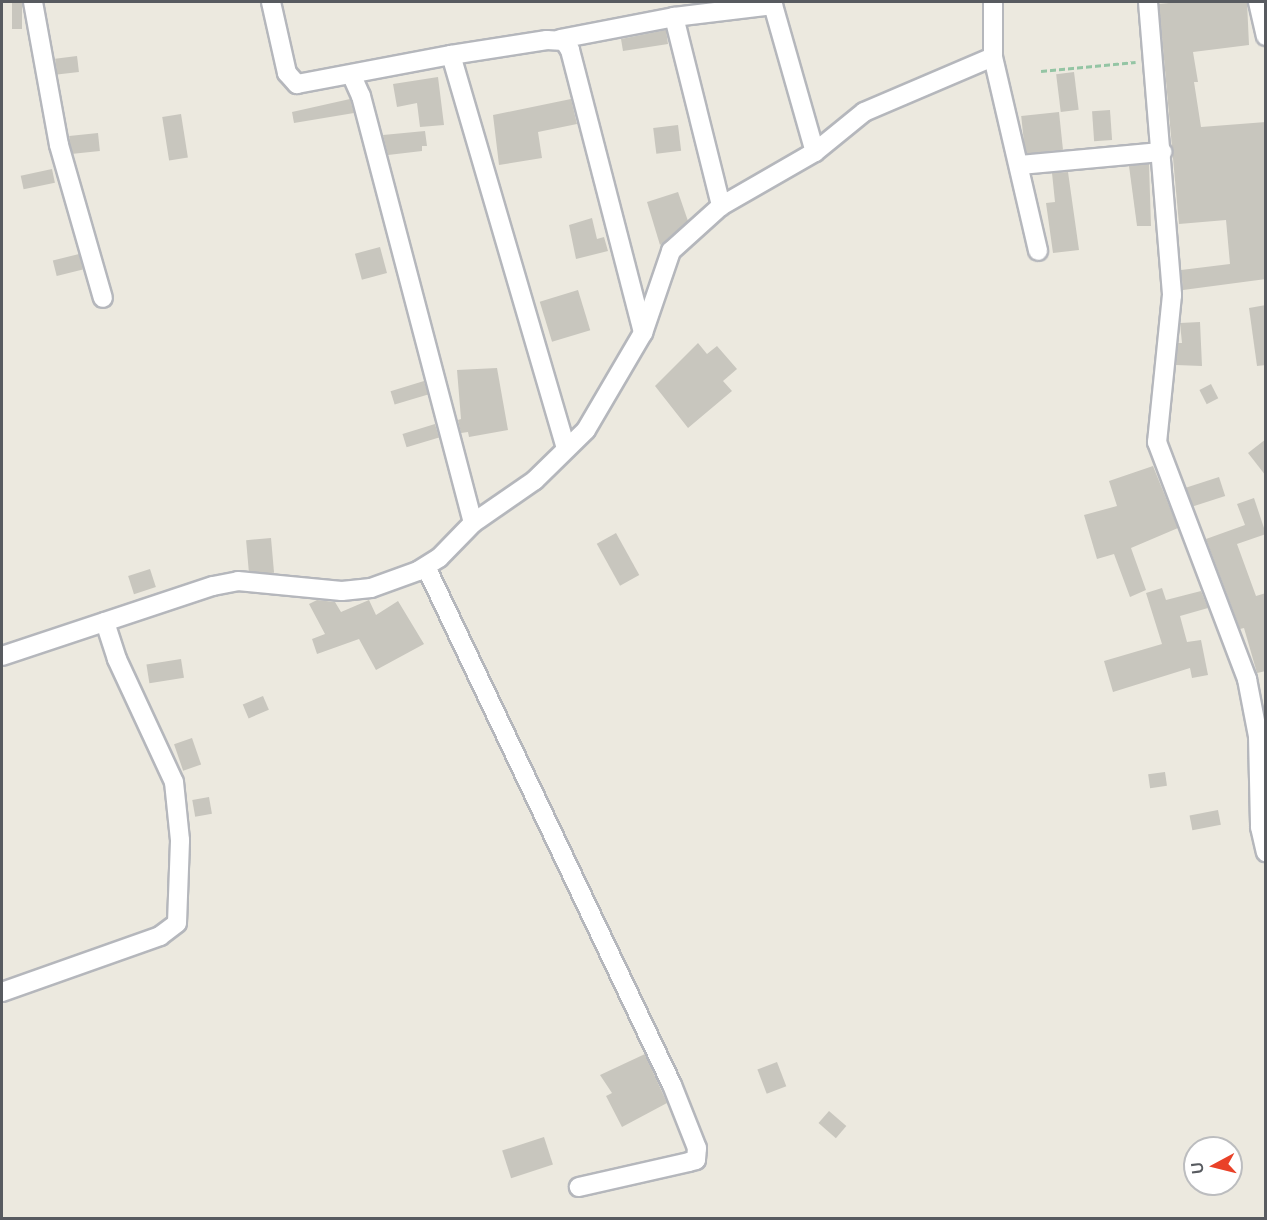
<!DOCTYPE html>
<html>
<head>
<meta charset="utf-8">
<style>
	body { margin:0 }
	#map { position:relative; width:1267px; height:1220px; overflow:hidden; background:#ece9df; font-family:Lato,sans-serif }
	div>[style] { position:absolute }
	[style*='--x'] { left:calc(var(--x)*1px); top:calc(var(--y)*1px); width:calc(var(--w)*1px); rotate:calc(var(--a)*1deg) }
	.building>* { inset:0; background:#c8c6be; transform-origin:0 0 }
	.path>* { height:3px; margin-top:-1.5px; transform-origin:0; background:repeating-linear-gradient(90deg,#94c5a4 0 6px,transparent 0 9px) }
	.roads { filter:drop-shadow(2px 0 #b5b7bc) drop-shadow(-2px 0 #b5b7bc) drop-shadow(0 2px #b5b7bc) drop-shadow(0 -2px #b5b7bc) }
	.minor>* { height:18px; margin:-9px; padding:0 9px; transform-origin:9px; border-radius:9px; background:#fff }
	span { translate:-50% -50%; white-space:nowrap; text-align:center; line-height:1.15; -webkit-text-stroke:4.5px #fff; paint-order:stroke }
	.frame { position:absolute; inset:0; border:3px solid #585b60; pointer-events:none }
	.north { position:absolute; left:1183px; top:1136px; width:60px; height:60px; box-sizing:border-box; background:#fff; border:2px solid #bcbdbf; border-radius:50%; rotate:263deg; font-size:16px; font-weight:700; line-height:24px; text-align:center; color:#585b60 }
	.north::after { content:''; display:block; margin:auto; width:21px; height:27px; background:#e94128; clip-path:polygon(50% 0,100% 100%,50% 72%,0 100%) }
</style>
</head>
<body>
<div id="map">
	<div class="building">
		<div style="left:12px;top:2px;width:10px;height:27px"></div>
		<div style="clip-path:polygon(1179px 2px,1247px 2px,1249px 45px,1193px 52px,1198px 82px,1194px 82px,1201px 127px,1266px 122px,1266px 279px,1183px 290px,1181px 270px,1230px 264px,1226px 220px,1179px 224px,1159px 4px)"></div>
		<div style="clip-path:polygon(666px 30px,668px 44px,623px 51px,621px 39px)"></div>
		<div style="left:77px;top:56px;width:16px;height:22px;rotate:83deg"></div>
		<div style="left:1074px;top:72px;width:38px;height:18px;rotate:83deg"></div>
		<div style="clip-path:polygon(438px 77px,444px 125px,420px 127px,417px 103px,397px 107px,393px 84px)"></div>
		<div style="clip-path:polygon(350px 99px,354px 113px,294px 123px,292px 112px)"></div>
		<div style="clip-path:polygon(571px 99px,577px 124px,538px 132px,542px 158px,499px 165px,493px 115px)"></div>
		<div style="left:1110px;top:110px;width:30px;height:18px;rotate:86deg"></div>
		<div style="left:1059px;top:112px;width:38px;height:38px;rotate:84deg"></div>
		<div style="left:181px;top:114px;width:44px;height:19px;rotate:81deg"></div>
		<div style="left:678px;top:125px;width:26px;height:25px;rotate:83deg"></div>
		<div style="clip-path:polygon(425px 131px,427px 146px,422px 146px,422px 151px,388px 155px,383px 135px)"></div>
		<div style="left:98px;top:133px;width:18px;height:29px;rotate:84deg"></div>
		<div style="clip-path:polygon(1149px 164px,1151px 226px,1137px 226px,1129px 166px)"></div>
		<div style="left:52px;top:169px;width:14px;height:32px;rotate:78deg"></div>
		<div style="clip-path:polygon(1068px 172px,1079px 250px,1053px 253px,1046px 203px,1055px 202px,1052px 173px)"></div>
		<div style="clip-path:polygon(678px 192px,688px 221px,660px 245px,647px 202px)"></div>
		<div style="clip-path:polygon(592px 218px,597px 239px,604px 237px,608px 251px,576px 259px,569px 225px)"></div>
		<div style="left:380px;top:247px;width:27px;height:26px;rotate:75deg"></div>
		<div style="left:79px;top:254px;width:16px;height:27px;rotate:76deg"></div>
		<div style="left:578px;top:290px;width:42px;height:40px;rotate:73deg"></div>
		<div style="clip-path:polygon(1266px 305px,1266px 365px,1257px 366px,1249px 308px)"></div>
		<div style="clip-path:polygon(1200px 322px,1202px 366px,1176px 365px,1178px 343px,1182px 343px,1180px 323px)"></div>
		<div style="clip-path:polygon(698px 343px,707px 354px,717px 346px,737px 369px,723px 381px,732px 391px,688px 428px,655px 386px)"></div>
		<div style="clip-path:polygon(497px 368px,508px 430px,469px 437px,468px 432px,461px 433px,458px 420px,461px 419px,457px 370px)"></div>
		<div style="left:424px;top:381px;width:14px;height:35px;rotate:73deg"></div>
		<div style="left:1211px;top:384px;width:16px;height:13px;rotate:63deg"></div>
		<div style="left:435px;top:424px;width:14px;height:34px;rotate:73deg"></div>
		<div style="clip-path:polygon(1266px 439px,1266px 476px,1248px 453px)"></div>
		<div style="clip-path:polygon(1153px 466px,1178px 528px,1131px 548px,1146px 590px,1130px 597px,1114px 554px,1097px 559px,1084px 515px,1117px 506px,1109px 481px)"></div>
		<div style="left:1219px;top:477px;width:20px;height:35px;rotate:72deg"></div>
		<div style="clip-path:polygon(1254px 498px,1266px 534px,1237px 544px,1256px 596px,1266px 593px,1266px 671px,1257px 673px,1244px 628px,1240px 629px,1206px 539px,1245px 525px,1237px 504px)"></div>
		<div style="left:616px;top:533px;width:48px;height:22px;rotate:61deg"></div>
		<div style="left:271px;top:538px;width:35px;height:25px;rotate:85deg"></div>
		<div style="left:150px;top:569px;width:19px;height:23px;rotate:72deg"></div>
		<div style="clip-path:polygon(1162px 588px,1166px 600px,1201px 591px,1208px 608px,1180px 616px,1187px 642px,1201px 640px,1208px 675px,1192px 678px,1190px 668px,1113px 692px,1104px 661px,1162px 644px,1146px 593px)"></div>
		<div style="clip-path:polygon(317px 600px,335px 602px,341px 612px,369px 600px,376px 615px,398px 601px,424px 644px,376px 670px,359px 639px,317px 654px,312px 639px,325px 634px,309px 604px)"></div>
		<div style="left:181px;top:659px;width:19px;height:35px;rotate:81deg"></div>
		<div style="left:263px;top:696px;width:15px;height:22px;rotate:67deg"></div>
		<div style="left:192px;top:738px;width:28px;height:19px;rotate:71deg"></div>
		<div style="left:1165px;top:772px;width:14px;height:17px;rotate:82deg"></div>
		<div style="left:209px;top:797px;width:17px;height:17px;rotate:80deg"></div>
		<div style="left:1218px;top:810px;width:15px;height:29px;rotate:79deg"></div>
		<div style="clip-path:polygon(645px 1054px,667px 1103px,622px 1127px,606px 1096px,612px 1093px,600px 1075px)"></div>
		<div style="left:777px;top:1062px;width:26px;height:21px;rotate:69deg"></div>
		<div style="left:829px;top:1111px;width:23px;height:16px;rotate:41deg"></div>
		<div style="left:544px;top:1137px;width:29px;height:44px;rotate:72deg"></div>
	</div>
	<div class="path">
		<div style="--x:1041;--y:71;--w:95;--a:-5.4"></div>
	</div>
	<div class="roads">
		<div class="minor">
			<div style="--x:33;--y:2;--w:145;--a:79.7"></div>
			<div style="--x:59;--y:145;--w:159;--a:74"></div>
			<div style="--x:271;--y:2;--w:73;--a:77.3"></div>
			<div style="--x:287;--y:73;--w:15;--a:48"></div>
			<div style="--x:297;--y:84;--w:157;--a:-10.7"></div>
			<div style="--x:451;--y:55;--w:97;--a:-8.9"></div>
			<div style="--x:547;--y:40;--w:17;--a:3"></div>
			<div style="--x:564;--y:41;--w:11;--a:56"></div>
			<div style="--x:570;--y:50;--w:292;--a:75.5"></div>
			<div style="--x:1148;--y:2;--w:294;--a:85.3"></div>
			<div style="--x:1172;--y:295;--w:148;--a:95.8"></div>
			<div style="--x:1157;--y:442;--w:254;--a:69.2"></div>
			<div style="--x:1247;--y:679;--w:58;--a:79.1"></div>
			<div style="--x:1258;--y:736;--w:91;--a:88.7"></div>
			<div style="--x:1260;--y:827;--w:26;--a:77"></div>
			<div style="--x:1258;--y:2;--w:35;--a:77"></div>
			<div style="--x:674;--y:17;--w:100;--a:-6.9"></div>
			<div style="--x:773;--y:5;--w:153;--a:74.1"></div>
			<div style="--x:560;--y:39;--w:116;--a:-10.9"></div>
			<div style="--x:674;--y:17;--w:195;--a:76"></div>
			<div style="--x:451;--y:55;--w:407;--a:73.7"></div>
			<div style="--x:993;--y:57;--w:199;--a:76.9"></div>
			<div style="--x:352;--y:76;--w:22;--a:66"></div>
			<div style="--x:361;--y:96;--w:441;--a:75.3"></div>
			<div style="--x:1021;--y:165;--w:142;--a:-5.3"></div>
			<div style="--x:426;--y:567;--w:573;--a:64.6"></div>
			<div style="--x:672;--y:1085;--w:68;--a:68.4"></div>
			<div style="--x:697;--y:1148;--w:12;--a:95"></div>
			<div style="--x:696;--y:1160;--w:7;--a:164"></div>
			<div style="--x:689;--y:1162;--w:113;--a:167.2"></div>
			<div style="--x:2;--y:656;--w:222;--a:-18.4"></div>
			<div style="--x:213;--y:586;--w:25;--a:-11"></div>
			<div style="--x:238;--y:581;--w:104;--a:5.5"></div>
			<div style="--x:342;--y:591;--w:29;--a:-6"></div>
			<div style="--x:371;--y:588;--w:50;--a:-19.9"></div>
			<div style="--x:418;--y:571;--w:25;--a:-32"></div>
			<div style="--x:439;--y:558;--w:49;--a:-45.8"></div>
			<div style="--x:473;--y:523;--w:75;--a:-34.7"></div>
			<div style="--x:535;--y:480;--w:71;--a:-44.4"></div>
			<div style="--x:586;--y:430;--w:113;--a:-59.6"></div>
			<div style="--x:643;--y:333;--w:87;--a:-71.1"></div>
			<div style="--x:671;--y:251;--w:67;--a:-42"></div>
			<div style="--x:721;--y:206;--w:108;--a:-29.9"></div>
			<div style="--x:815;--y:152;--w:63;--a:-39.2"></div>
			<div style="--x:864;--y:112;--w:140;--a:-23.1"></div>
			<div style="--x:993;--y:57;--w:55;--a:-90"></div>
			<div style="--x:2;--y:992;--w:168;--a:-19.5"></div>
			<div style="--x:160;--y:936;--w:21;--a:-37"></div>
			<div style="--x:177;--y:923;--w:83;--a:-87.9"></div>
			<div style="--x:180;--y:840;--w:58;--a:-95.9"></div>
			<div style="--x:174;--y:782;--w:136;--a:-114.9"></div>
			<div style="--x:117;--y:659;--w:39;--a:-108"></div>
		</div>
	</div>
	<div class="frame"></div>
	<div class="north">U</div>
</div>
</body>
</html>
